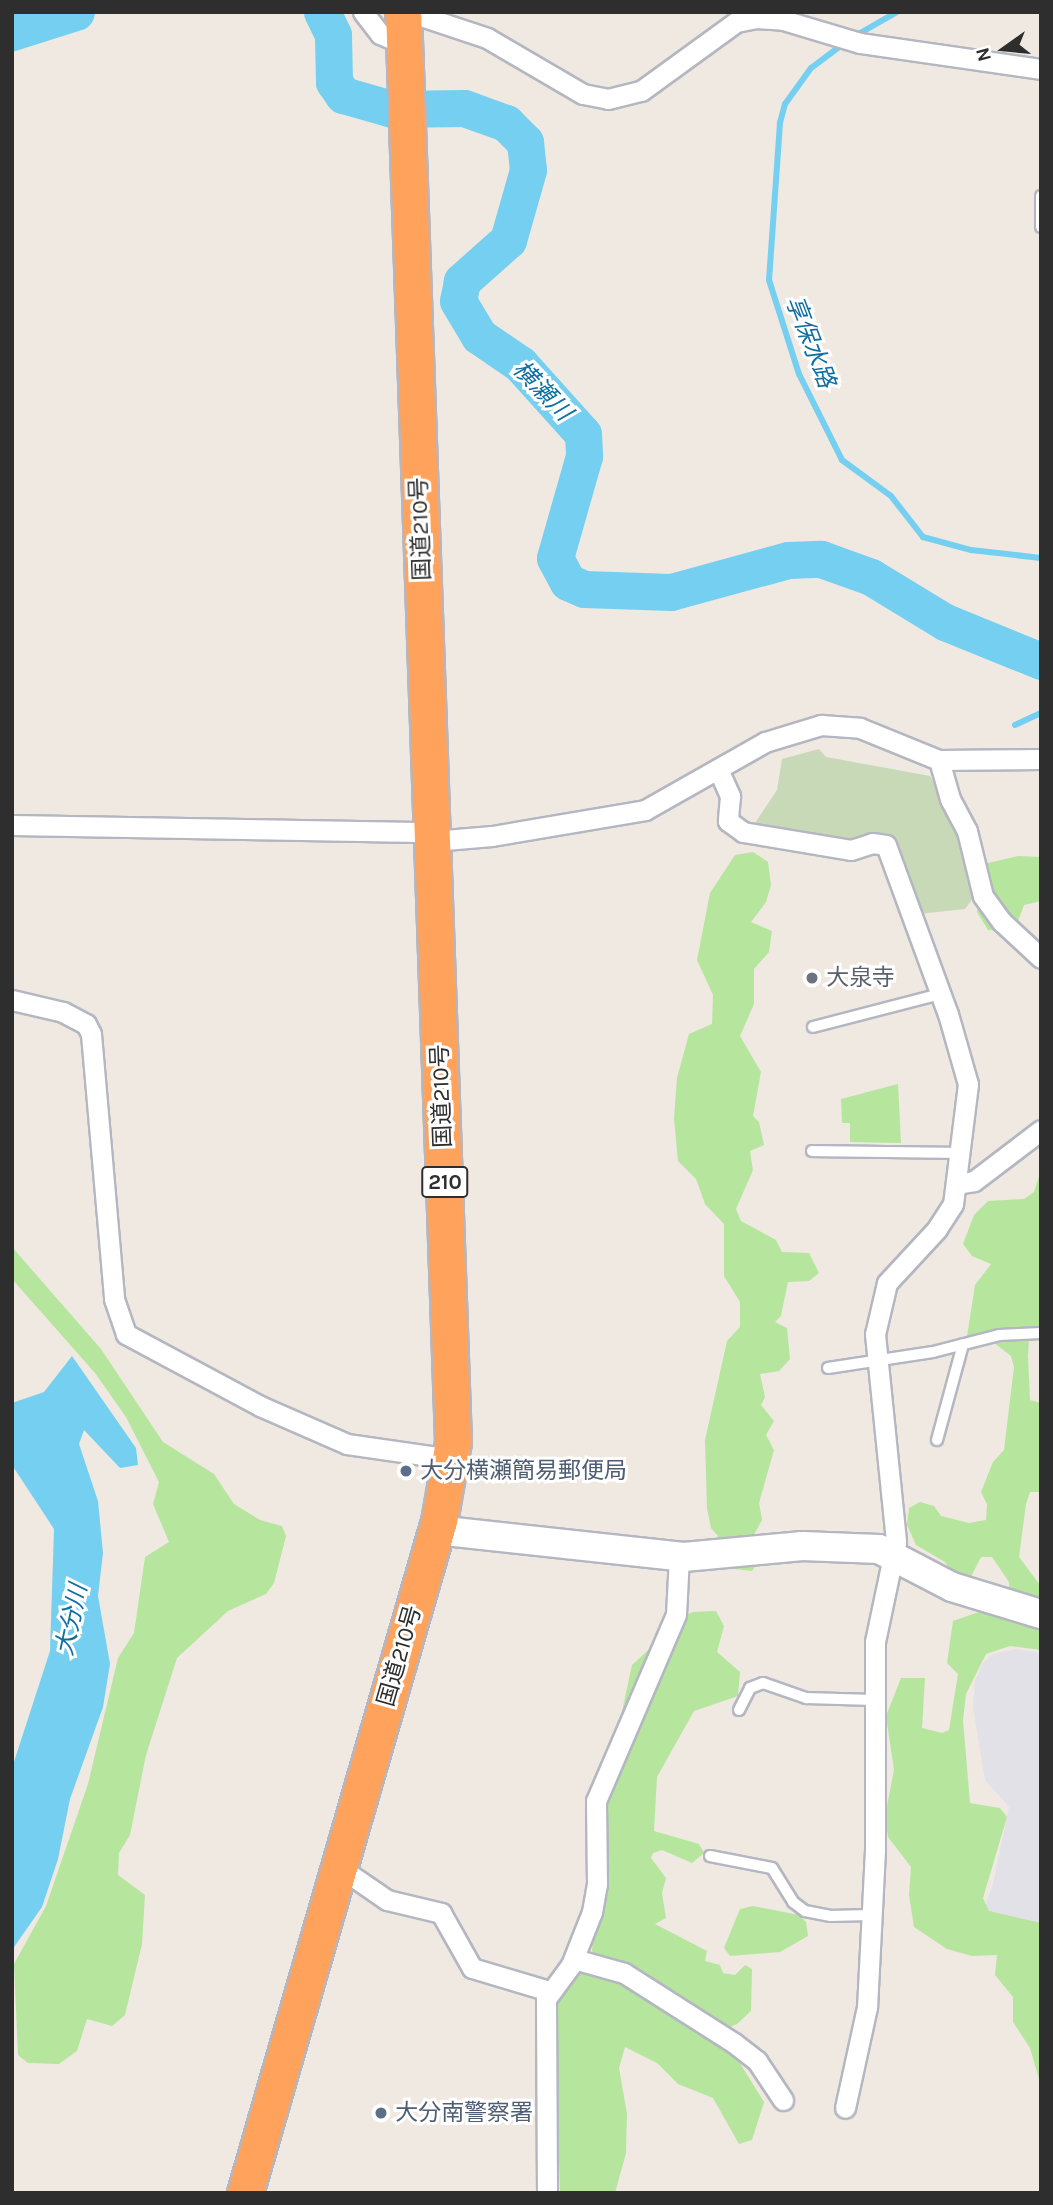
<!DOCTYPE html>
<html>
<head>
<meta charset="utf-8">
<style>
	body { margin:0 }
	#map { position:relative; width:1053px; height:2205px; overflow:hidden; background:#efe9e1; font-family:Karla,"Noto Sans JP",sans-serif }
	div>[style] { position:absolute }
	[style*='--x'] { left:calc(var(--x)*1px); top:calc(var(--y)*1px); width:calc(var(--w)*1px); rotate:calc(var(--a)*1deg) }
	.industrial>* { inset:0; background:#e3e1e8 }
	.green>* { inset:0; background:#b6e59e }
	.cemetery>* { inset:0; background:#c8d9b8 }
	.water>* { inset:0; background:#75cff0 }
	.stream>* { height:6px; margin:-3px; padding:0 3px; transform-origin:3px; border-radius:3px; background:#75cff0 }
	.river>* { height:37px; margin:-18.5px; padding:0 18.5px; transform-origin:18.5px; border-radius:18.5px; background:#75cff0 }
	.roads { filter:drop-shadow(2px 0 #b4b7c1) drop-shadow(-2px 0 #b4b7c1) drop-shadow(0 2px #b4b7c1) drop-shadow(0 -2px #b4b7c1) }
	.lane>* { height:10px; margin:-5px; padding:0 5px; transform-origin:5px; border-radius:5px; background:#fff }
	.street>* { height:19px; margin:-9.5px; padding:0 9.5px; transform-origin:9.5px; border-radius:9.5px; background:#fff }
	.secondary>* { height:28px; margin:-14px; padding:0 14px; transform-origin:14px; border-radius:14px; background:#fff }
	.highway>* { height:35px; margin:-17.5px; padding:0 17.5px; transform-origin:17.5px; border-radius:17.5px; background:#ffa35c }
	.dots>* { width:19px; height:19px; translate:-50% -50%; box-sizing:border-box; border:4px solid #fff; border-radius:50% }
	span { translate:-50% -50%; white-space:nowrap; text-align:center; line-height:1.15; -webkit-text-stroke:6px #fff; paint-order:stroke }
	.shield-label span { padding:2px 5px; background:#fff; border:2px solid; border-radius:5px; -webkit-text-stroke-width:0 }
	.shield-label { font-size:21px; color:#2e2e2e; font-weight:700 }
	.street-label { font-size:23px; color:#2e2e2e }
	.worship-label { font-size:23px; color:#5b616d }
	.left { translate:0 -50%; text-align:left }
	.service-label { font-size:23px; color:#4e5e75 }
	.water-label { font-size:24px; color:#0d6fa3; font-style:italic }
	.frame { position:absolute; inset:0; border:14px solid #2e2e2e; pointer-events:none }
	.north { position:absolute; left:969px; top:14px; width:70px; height:70px; -webkit-text-stroke:5px #fff; paint-order:stroke; rotate:255deg; font-size:19px; font-weight:700; line-height:28px; text-align:center; color:#2e2e2e }
	.north::after { content:''; display:block; margin:auto; width:24px; height:32px; background:#2e2e2e; clip-path:polygon(50% 0,100% 100%,50% 72%,0 100%) }
</style>
</head>
<body>
<div id="map">
	<div class="industrial">
		<div style="clip-path:polygon(1016px 1649px,1041px 1653px,1041px 1941px,978px 1923px,993px 1884px,1009px 1807px,985px 1780px,973px 1707px,975px 1681px,982px 1664px,993px 1654px)"></div>
	</div>
	<div class="green">
		<div style="clip-path:polygon(753px 852px,768px 862px,771px 885px,766px 902px,751px 922px,772px 931px,769px 952px,754px 969px,754px 1004px,740px 1036px,761px 1072px,753px 1116px,759px 1122px,764px 1145px,750px 1151px,753px 1170px,736px 1209px,741px 1221px,776px 1240px,782px 1252px,809px 1253px,819px 1273px,809px 1281px,788px 1282px,781px 1316px,775px 1322px,787px 1328px,790px 1359px,779px 1371px,760px 1374px,765px 1397px,761px 1405px,774px 1421px,766px 1435px,774px 1450px,759px 1503px,762px 1520px,750px 1542px,762px 1557px,752px 1571px,718px 1567px,709px 1550px,718px 1536px,711px 1528px,707px 1508px,705px 1440px,727px 1341px,740px 1327px,740px 1302px,724px 1276px,724px 1224px,705px 1204px,696px 1179px,678px 1161px,674px 1118px,677px 1078px,689px 1034px,712px 1024px,713px 995px,697px 960px,710px 893px,735px 855px)"></div>
		<div style="clip-path:polygon(1018px 856px,1041px 857px,1041px 901px,1024px 905px,1017px 924px,1007px 931px,988px 930px,977px 912px,984px 864px)"></div>
		<div style="clip-path:polygon(898px 1084px,901px 1143px,850px 1142px,850px 1123px,842px 1123px,841px 1099px)"></div>
		<div style="clip-path:polygon(1041px 1170px,1041px 1337px,1029px 1339px,1028px 1356px,1030px 1400px,1041px 1403px,1041px 1492px,1030px 1492px,1026px 1504px,1019px 1557px,1040px 1585px,1041px 1599px,1009px 1597px,1009px 1582px,992px 1557px,981px 1557px,964px 1590px,945px 1562px,916px 1545px,907px 1525px,909px 1508px,920px 1502px,934px 1506px,941px 1516px,969px 1523px,986px 1520px,987px 1504px,981px 1492px,993px 1462px,1004px 1450px,1014px 1367px,1011px 1356px,993px 1342px,977px 1348px,966px 1343px,975px 1285px,991px 1264px,972px 1256px,963px 1244px,974px 1215px,988px 1201px,1024px 1199px,1034px 1192px)"></div>
		<div style="clip-path:polygon(12px 1247px,101px 1349px,163px 1442px,214px 1474px,234px 1504px,260px 1520px,282px 1526px,286px 1536px,274px 1583px,266px 1594px,228px 1611px,177px 1658px,146px 1755px,130px 1835px,119px 1853px,118px 1875px,145px 1895px,142px 1944px,125px 2015px,112px 2026px,87px 2019px,77px 2051px,59px 2064px,28px 2063px,18px 2055px,14px 1964px,46px 1906px,88px 1784px,118px 1658px,134px 1633px,145px 1557px,169px 1542px,153px 1504px,159px 1482px,126px 1417px,95px 1373px,12px 1279px)"></div>
		<div style="clip-path:polygon(716px 1611px,724px 1626px,717px 1652px,740px 1672px,738px 1696px,694px 1711px,657px 1777px,654px 1831px,699px 1844px,704px 1853px,692px 1863px,662px 1850px,653px 1853px,651px 1858px,666px 1878px,662px 1893px,666px 1918px,655px 1924px,707px 1951px,705px 1961px,720px 1965px,723px 1973px,735px 1975px,745px 1965px,752px 1969px,751px 2011px,737px 2024px,720px 2031px,764px 2102px,752px 2140px,739px 2144px,713px 2098px,678px 2084px,657px 2063px,625px 2047px,619px 2068px,627px 2114px,626px 2153px,615px 2193px,560px 2193px,554px 2008px,562px 1984px,581px 1968px,604px 1967px,592px 1951px,600px 1814px,632px 1665px,656px 1643px,665px 1623px,693px 1612px)"></div>
		<div style="clip-path:polygon(982px 1611px,1041px 1627px,1041px 1650px,1010px 1646px,986px 1654px,966px 1694px,963px 1720px,970px 1803px,1000px 1808px,1007px 1817px,983px 1898px,989px 1911px,1041px 1923px,1041px 2086px,1030px 2048px,1013px 2022px,1013px 1997px,995px 1975px,997px 1955px,972px 1956px,947px 1949px,914px 1927px,909px 1895px,911px 1867px,888px 1837px,885px 1816px,894px 1770px,886px 1716px,901px 1678px,925px 1678px,922px 1728px,942px 1733px,949px 1730px,958px 1674px,947px 1663px,953px 1621px)"></div>
		<div style="clip-path:polygon(753px 1906px,799px 1915px,806px 1922px,808px 1936px,780px 1952px,730px 1956px,724px 1948px,740px 1909px)"></div>
	</div>
	<div class="cemetery">
		<div style="clip-path:polygon(819px 749px,826px 757px,930px 776px,958px 825px,974px 897px,965px 909px,919px 914px,892px 846px,751px 829px,777px 790px,782px 759px)"></div>
	</div>
	<div class="water">
		<div style="clip-path:polygon(72px 1356px,136px 1448px,138px 1465px,120px 1468px,84px 1430px,79px 1444px,98px 1501px,103px 1553px,98px 1596px,110px 1664px,103px 1707px,70px 1799px,58px 1859px,42px 1907px,12px 1950px,12px 1768px,50px 1651px,54px 1529px,12px 1465px,12px 1403px,44px 1392px)"></div>
	</div>
	<div class="stream">
		<div style="--x:855;--y:36;--w:48;--a:-29.7"></div>
		<div style="--x:843;--y:44;--w:40;--a:143"></div>
		<div style="--x:811;--y:68;--w:44;--a:125.8"></div>
		<div style="--x:785;--y:104;--w:20;--a:105"></div>
		<div style="--x:780;--y:123;--w:157;--a:94"></div>
		<div style="--x:769;--y:280;--w:99;--a:72.3"></div>
		<div style="--x:799;--y:374;--w:96;--a:63.4"></div>
		<div style="--x:842;--y:460;--w:61;--a:36.3"></div>
		<div style="--x:891;--y:496;--w:52;--a:52"></div>
		<div style="--x:923;--y:537;--w:50;--a:15.2"></div>
		<div style="--x:971;--y:550;--w:70;--a:6.5"></div>
		<div style="--x:1015;--y:725;--w:29;--a:-25"></div>
	</div>
	<div class="river">
		<div style="--x:322;--y:12;--w:25;--a:64"></div>
		<div style="--x:333;--y:35;--w:47;--a:88.8"></div>
		<div style="--x:334;--y:82;--w:16;--a:55"></div>
		<div style="--x:343;--y:95;--w:51;--a:15.9"></div>
		<div style="--x:392;--y:109;--w:72;--a:-0.8"></div>
		<div style="--x:464;--y:108;--w:45;--a:19.7"></div>
		<div style="--x:506;--y:123;--w:27;--a:45"></div>
		<div style="--x:525;--y:142;--w:28;--a:84"></div>
		<div style="--x:528;--y:170;--w:73;--a:105.9"></div>
		<div style="--x:508;--y:240;--w:62;--a:138.3"></div>
		<div style="--x:462;--y:281;--w:20;--a:101"></div>
		<div style="--x:458;--y:301;--w:41;--a:59"></div>
		<div style="--x:479;--y:336;--w:50;--a:34.3"></div>
		<div style="--x:520;--y:364;--w:94;--a:48"></div>
		<div style="--x:583;--y:434;--w:22;--a:87"></div>
		<div style="--x:584;--y:456;--w:106;--a:105.9"></div>
		<div style="--x:555;--y:558;--w:27;--a:62"></div>
		<div style="--x:568;--y:582;--w:17;--a:24"></div>
		<div style="--x:584;--y:589;--w:87;--a:2"></div>
		<div style="--x:671;--y:592;--w:121;--a:-15.3"></div>
		<div style="--x:788;--y:560;--w:33;--a:-2"></div>
		<div style="--x:821;--y:559;--w:53;--a:19.8"></div>
		<div style="--x:871;--y:577;--w:87;--a:31.3"></div>
		<div style="--x:945;--y:622;--w:104;--a:22.1"></div>
		<div style="--x:12;--y:32;--w:67;--a:-17.4"></div>
	</div>
	<div class="roads">
		<div class="lane">
			<div style="--x:1041;--y:196;--w:31;--a:90"></div>
			<div style="--x:813;--y:1027;--w:132;--a:-14.5"></div>
			<div style="--x:812;--y:1151;--w:147;--a:0.8"></div>
			<div style="--x:828;--y:1368;--w:106;--a:-8.7"></div>
			<div style="--x:933;--y:1352;--w:68;--a:-14.4"></div>
			<div style="--x:999;--y:1335;--w:42;--a:-2.7"></div>
			<div style="--x:937;--y:1440;--w:99;--a:-74.8"></div>
			<div style="--x:739;--y:1710;--w:25;--a:-63"></div>
			<div style="--x:750;--y:1688;--w:14;--a:-21"></div>
			<div style="--x:763;--y:1683;--w:46;--a:19.2"></div>
			<div style="--x:806;--y:1698;--w:68;--a:1.7"></div>
			<div style="--x:710;--y:1856;--w:63;--a:11"></div>
			<div style="--x:772;--y:1868;--w:40;--a:58"></div>
			<div style="--x:793;--y:1902;--w:15;--a:37"></div>
			<div style="--x:805;--y:1911;--w:25;--a:11"></div>
			<div style="--x:830;--y:1916;--w:40;--a:-1.4"></div>
		</div>
		<div class="street">
			<div style="--x:363;--y:12;--w:28;--a:52"></div>
			<div style="--x:380;--y:34;--w:26;--a:23"></div>
			<div style="--x:409;--y:12;--w:82;--a:18.4"></div>
			<div style="--x:487;--y:38;--w:111;--a:30.3"></div>
			<div style="--x:583;--y:94;--w:25;--a:11"></div>
			<div style="--x:608;--y:99;--w:34;--a:-14"></div>
			<div style="--x:641;--y:91;--w:117;--a:-36"></div>
			<div style="--x:736;--y:22;--w:20;--a:-11"></div>
			<div style="--x:756;--y:18;--w:27;--a:4"></div>
			<div style="--x:783;--y:20;--w:80;--a:16.6"></div>
			<div style="--x:860;--y:43;--w:183;--a:8.2"></div>
			<div style="--x:939;--y:760;--w:41;--a:74.2"></div>
			<div style="--x:950;--y:799;--w:36;--a:62"></div>
			<div style="--x:967;--y:831;--w:67;--a:76.2"></div>
			<div style="--x:983;--y:896;--w:31;--a:54"></div>
			<div style="--x:1001;--y:921;--w:54;--a:42.8"></div>
			<div style="--x:718;--y:769;--w:30;--a:66"></div>
			<div style="--x:730;--y:796;--w:25;--a:95"></div>
			<div style="--x:728;--y:821;--w:19;--a:36"></div>
			<div style="--x:743;--y:832;--w:109;--a:9.5"></div>
			<div style="--x:851;--y:850;--w:22;--a:-18"></div>
			<div style="--x:872;--y:843;--w:14;--a:8"></div>
			<div style="--x:886;--y:845;--w:180;--a:69.9"></div>
			<div style="--x:948;--y:1014;--w:73;--a:74.1"></div>
			<div style="--x:968;--y:1084;--w:121;--a:97.1"></div>
			<div style="--x:953;--y:1204;--w:30;--a:123"></div>
			<div style="--x:937;--y:1229;--w:74;--a:132.8"></div>
			<div style="--x:887;--y:1283;--w:52;--a:103.2"></div>
			<div style="--x:875;--y:1334;--w:209;--a:84.2"></div>
			<div style="--x:896;--y:1542;--w:102;--a:101.9"></div>
			<div style="--x:875;--y:1642;--w:208;--a:90"></div>
			<div style="--x:875;--y:1850;--w:157;--a:92.9"></div>
			<div style="--x:867;--y:2007;--w:103;--a:102.3"></div>
			<div style="--x:12;--y:825;--w:420;--a:1"></div>
			<div style="--x:433;--y:841;--w:59;--a:-4.8"></div>
			<div style="--x:492;--y:836;--w:155;--a:-9.6"></div>
			<div style="--x:645;--y:810;--w:138;--a:-29.5"></div>
			<div style="--x:765;--y:742;--w:59;--a:-16.9"></div>
			<div style="--x:821;--y:725;--w:39;--a:4"></div>
			<div style="--x:860;--y:728;--w:85;--a:22.1"></div>
			<div style="--x:939;--y:760;--w:102;--a:-0.6"></div>
			<div style="--x:12;--y:1000;--w:52;--a:13.2"></div>
			<div style="--x:63;--y:1012;--w:26;--a:28"></div>
			<div style="--x:86;--y:1024;--w:11;--a:63"></div>
			<div style="--x:91;--y:1034;--w:266;--a:85"></div>
			<div style="--x:114;--y:1299;--w:37;--a:71"></div>
			<div style="--x:126;--y:1334;--w:152;--a:28.2"></div>
			<div style="--x:260;--y:1406;--w:95;--a:23.6"></div>
			<div style="--x:347;--y:1444;--w:105;--a:8.2"></div>
			<div style="--x:957;--y:1184;--w:17;--a:-10"></div>
			<div style="--x:974;--y:1181;--w:84;--a:-37.3"></div>
			<div style="--x:339;--y:1867;--w:58;--a:34.5"></div>
			<div style="--x:387;--y:1900;--w:56;--a:13.5"></div>
			<div style="--x:441;--y:1913;--w:63;--a:60.6"></div>
			<div style="--x:472;--y:1968;--w:80;--a:16.6"></div>
			<div style="--x:574;--y:1959;--w:52;--a:15.6"></div>
			<div style="--x:624;--y:1973;--w:130;--a:32.5"></div>
			<div style="--x:734;--y:2043;--w:29;--a:38"></div>
			<div style="--x:757;--y:2061;--w:47;--a:56.3"></div>
			<div style="--x:547;--y:2193;--w:194;--a:-90.3"></div>
			<div style="--x:546;--y:1999;--w:42;--a:-53.7"></div>
			<div style="--x:571;--y:1965;--w:57;--a:-68.4"></div>
			<div style="--x:592;--y:1912;--w:28;--a:-80"></div>
			<div style="--x:597;--y:1884;--w:83;--a:-90.7"></div>
			<div style="--x:596;--y:1801;--w:203;--a:-66.8"></div>
			<div style="--x:676;--y:1614;--w:57;--a:-87"></div>
		</div>
		<div class="secondary">
			<div style="--x:436;--y:1530;--w:249;--a:6.2"></div>
			<div style="--x:684;--y:1557;--w:119;--a:-5.3"></div>
			<div style="--x:802;--y:1546;--w:77;--a:2.2"></div>
			<div style="--x:879;--y:1549;--w:82;--a:27.5"></div>
			<div style="--x:952;--y:1587;--w:93;--a:16.9"></div>
		</div>
		<div class="highway">
			<div style="--x:245;--y:2193;--w:699;--a:-73.9"></div>
			<div style="--x:439;--y:1521;--w:80;--a:-80"></div>
			<div style="--x:453;--y:1442;--w:1431;--a:-92"></div>
		</div>
	</div>
	<div class="dots">
		<div style="left:812px;top:978px;background:#6b7280"></div>
		<div style="left:406px;top:1471px;background:#5c6f8a"></div>
		<div style="left:381px;top:2113px;background:#5c6f8a"></div>
	</div>
	<div class="shield-label">
		<span style="left:445px;top:1182px">210</span>
	</div>
	<div class="street-label">
		<span style="left:421px;top:529px;rotate:-92deg">国道210号</span>
		<span style="left:442px;top:1096px;rotate:-92deg">国道210号</span>
		<span style="left:400px;top:1656px;rotate:-74deg">国道210号</span>
	</div>
	<div class="worship-label">
		<span class="left" style="left:826px;top:978px">大泉寺</span>
	</div>
	<div class="service-label">
		<span class="left" style="left:420px;top:1471px">大分横瀬簡易郵便局</span>
		<span class="left" style="left:395px;top:2113px">大分南警察署</span>
	</div>
	<div class="water-label">
		<span style="left:810px;top:342px;rotate:69deg">享保水路</span>
		<span style="left:542px;top:391px;rotate:46deg">横瀬川</span>
		<span style="left:72px;top:1620px;rotate:-78deg">大分川</span>
	</div>
	<div class="frame"></div>
	<div class="north">N</div>
</div>
</body>
</html>
